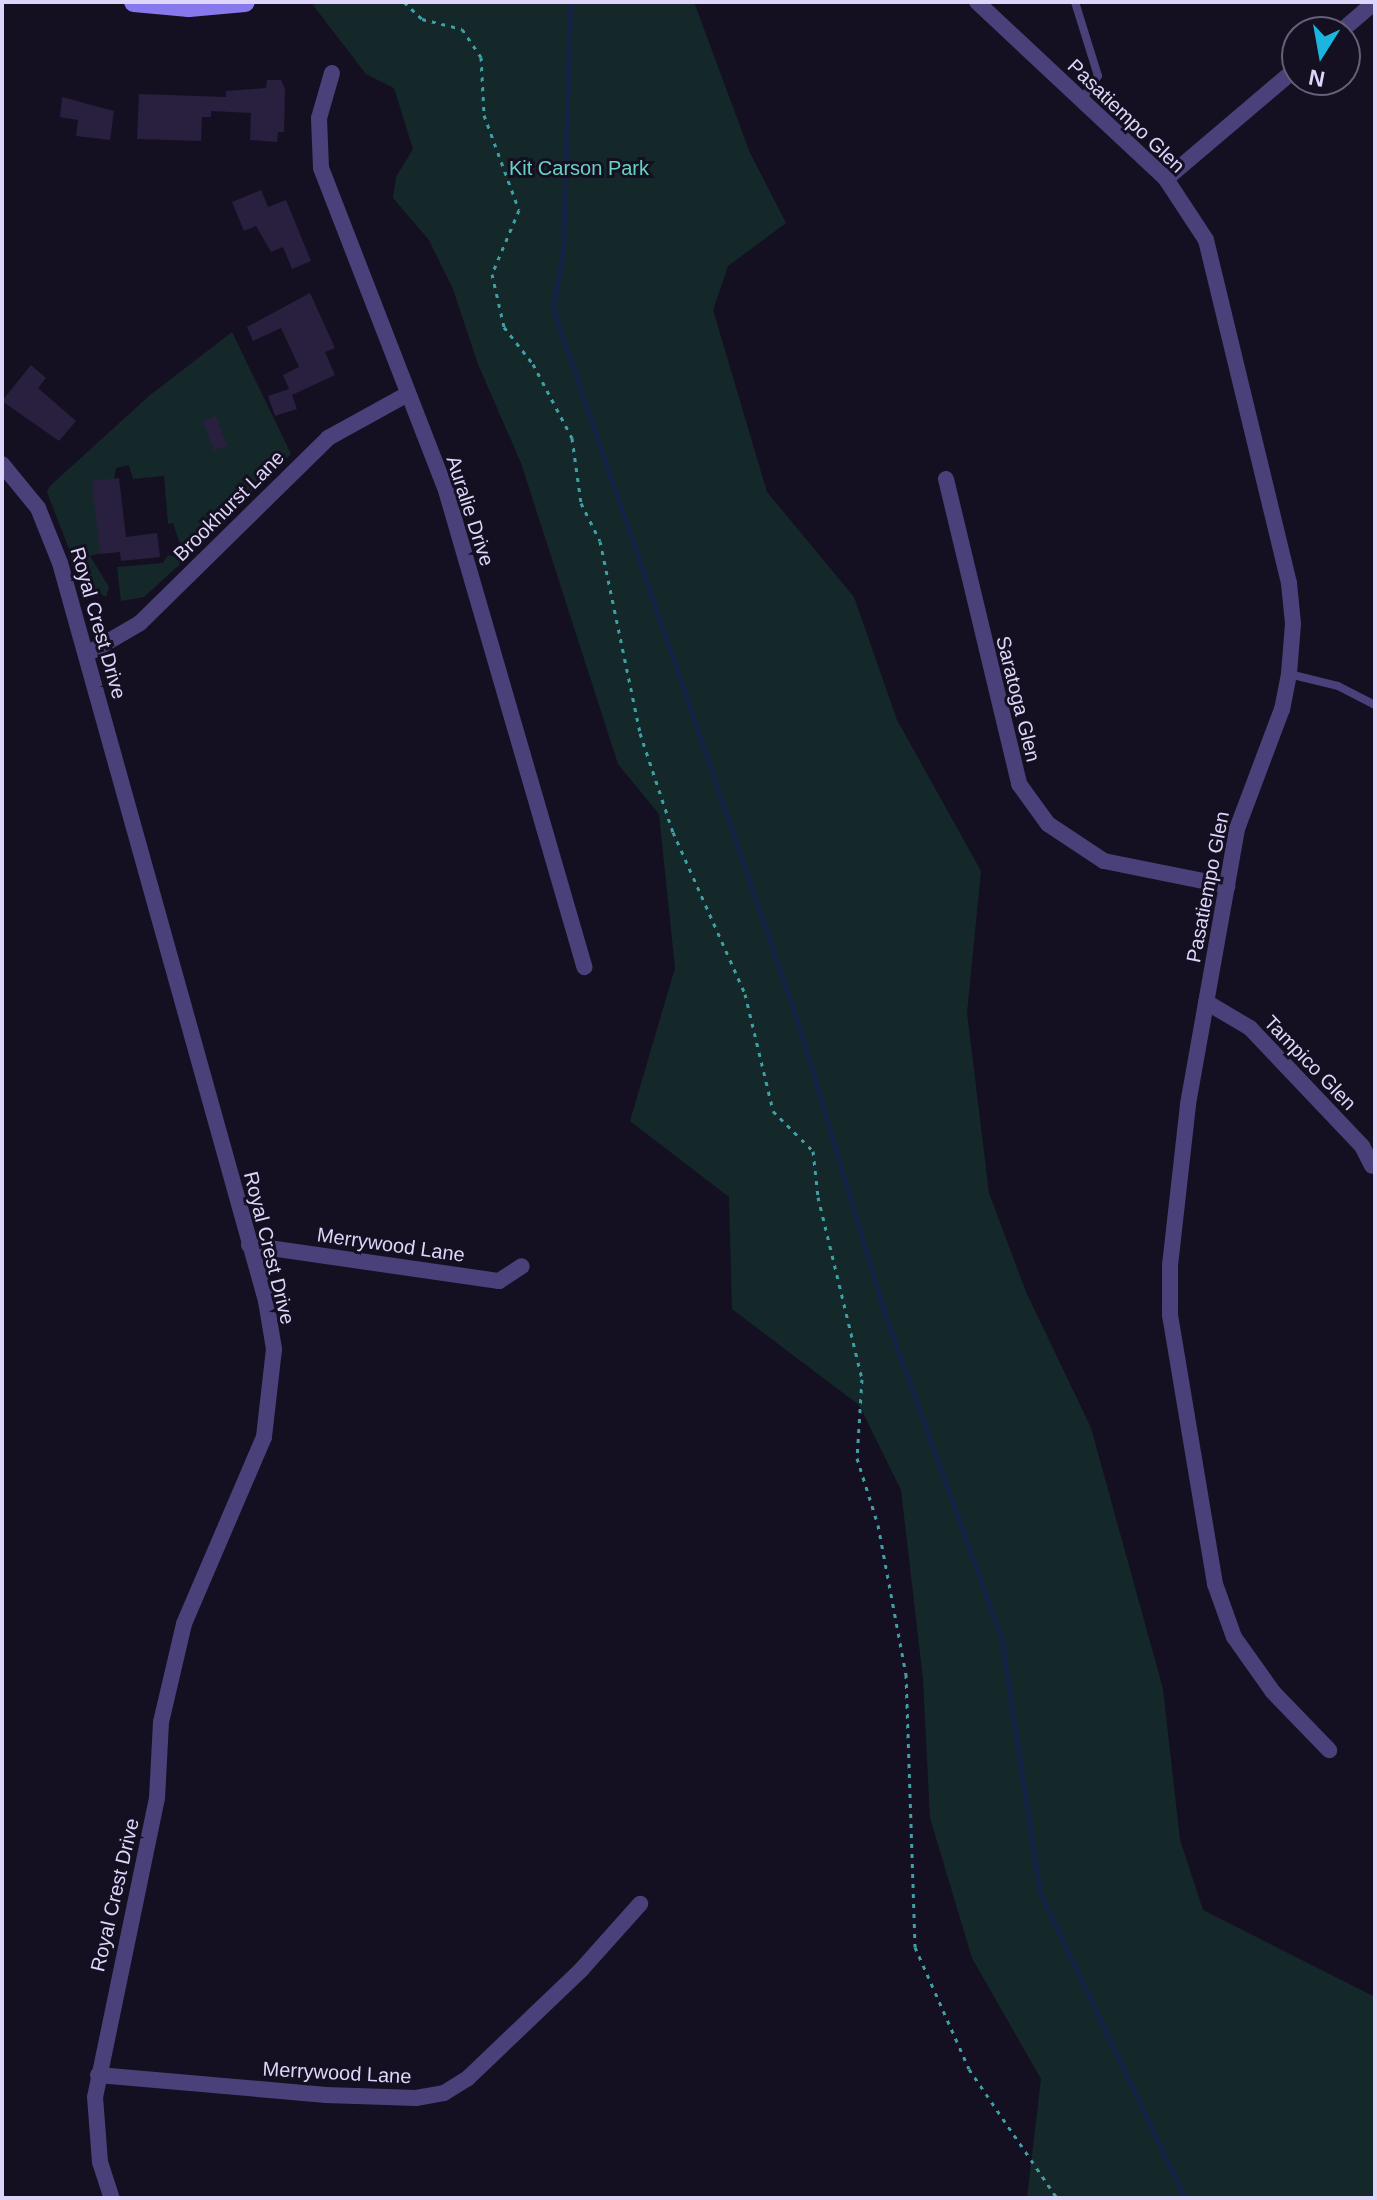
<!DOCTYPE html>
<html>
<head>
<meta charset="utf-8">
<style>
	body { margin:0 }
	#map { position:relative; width:1377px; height:2200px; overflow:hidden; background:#151021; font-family:Arial,sans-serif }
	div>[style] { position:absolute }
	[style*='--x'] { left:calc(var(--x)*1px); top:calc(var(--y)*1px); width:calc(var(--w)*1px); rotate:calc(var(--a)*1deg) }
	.green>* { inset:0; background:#14282a }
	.stream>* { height:5px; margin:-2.5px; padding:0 2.5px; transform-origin:2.5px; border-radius:2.5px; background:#162245 }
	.building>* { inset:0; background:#291f3f; transform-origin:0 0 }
	.path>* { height:3px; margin-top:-1.5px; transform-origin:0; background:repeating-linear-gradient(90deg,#3da0a6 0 4px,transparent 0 10px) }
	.lane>* { height:8px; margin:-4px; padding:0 4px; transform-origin:4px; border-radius:4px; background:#4a417a }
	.street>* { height:16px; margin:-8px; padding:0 8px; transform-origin:8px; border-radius:8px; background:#4a417a }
	.secondary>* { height:20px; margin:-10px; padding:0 10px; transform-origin:10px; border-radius:10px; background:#8878ee }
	span { translate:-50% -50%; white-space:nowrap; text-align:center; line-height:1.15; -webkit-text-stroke:6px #151021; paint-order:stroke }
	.street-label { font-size:20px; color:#ded5fa }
	.park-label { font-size:20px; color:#6ad1c3 }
	.frame { position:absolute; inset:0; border:4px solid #ded5fa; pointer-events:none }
	.north { position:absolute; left:1281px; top:16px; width:80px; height:80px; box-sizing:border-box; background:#151021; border:2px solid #655f78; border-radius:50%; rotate:191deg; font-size:22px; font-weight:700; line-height:32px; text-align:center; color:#ded5fa }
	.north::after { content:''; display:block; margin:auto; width:28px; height:36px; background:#1cb5df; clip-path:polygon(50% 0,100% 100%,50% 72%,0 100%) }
</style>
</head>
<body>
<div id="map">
	<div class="green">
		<div style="clip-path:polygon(319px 2px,694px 2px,750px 153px,786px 223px,728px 266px,713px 310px,767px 492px,854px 597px,897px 720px,981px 871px,967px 1013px,989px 1193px,1026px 1292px,1091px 1428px,1163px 1689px,1180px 1840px,1203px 1910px,1375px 1997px,1375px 2198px,1027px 2198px,1041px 2079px,972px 1958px,930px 1818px,923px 1679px,901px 1490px,859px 1405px,732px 1309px,729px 1197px,630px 1121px,675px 968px,659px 814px,618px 764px,521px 463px,478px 364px,453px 289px,429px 240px,393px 198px,396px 177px,413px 149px,394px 88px,366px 74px,313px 5px)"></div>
		<div style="clip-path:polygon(232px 332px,291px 454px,190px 553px,179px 541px,173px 523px,168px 524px,164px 476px,133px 479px,129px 465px,116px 468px,101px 553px,90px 556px,109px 587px,106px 597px,97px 592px,79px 575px,47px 492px,50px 486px,149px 396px)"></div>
		<div style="clip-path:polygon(168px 555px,179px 558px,180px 564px,144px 597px,121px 601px,117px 567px,163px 563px)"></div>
	</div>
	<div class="stream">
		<div style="--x:570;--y:2;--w:246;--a:91.6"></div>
		<div style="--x:563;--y:248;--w:62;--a:99.3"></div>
		<div style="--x:553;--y:309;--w:755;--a:71.06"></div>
		<div style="--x:798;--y:1023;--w:298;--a:73.4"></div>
		<div style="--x:883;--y:1309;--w:348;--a:70.2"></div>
		<div style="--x:1001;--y:1636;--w:260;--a:81.4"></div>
		<div style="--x:1040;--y:1893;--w:338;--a:64.6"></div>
	</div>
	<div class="building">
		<div style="clip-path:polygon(267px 80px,281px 80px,285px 89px,284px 132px,278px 132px,277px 142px,250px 140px,251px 113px,211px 111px,211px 117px,202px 117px,201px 141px,137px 139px,139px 94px,226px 97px,226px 91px,266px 88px)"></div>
		<div style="clip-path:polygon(62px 97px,114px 111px,110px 140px,76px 136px,78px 120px,60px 117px)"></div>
		<div style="clip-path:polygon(261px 190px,268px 207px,286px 200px,311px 261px,292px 269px,283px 247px,271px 252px,256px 226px,244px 231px,232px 202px)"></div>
		<div style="clip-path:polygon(310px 293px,335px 348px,325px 352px,335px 375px,292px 395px,297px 409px,275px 416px,268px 396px,289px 389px,283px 375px,299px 367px,281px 328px,253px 341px,247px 327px)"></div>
		<div style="clip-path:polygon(31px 365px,46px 378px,38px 388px,76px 421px,59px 441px,2px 401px)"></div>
		<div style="left:216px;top:416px;width:32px;height:14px;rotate:70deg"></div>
		<div style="clip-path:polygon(119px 478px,126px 537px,157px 533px,160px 557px,121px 561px,120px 552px,100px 554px,92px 481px)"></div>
	</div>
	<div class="path">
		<div style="--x:404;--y:2;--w:25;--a:43"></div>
		<div style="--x:422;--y:19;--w:41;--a:14"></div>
		<div style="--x:462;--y:29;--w:34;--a:56"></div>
		<div style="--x:481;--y:57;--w:58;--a:87"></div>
		<div style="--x:484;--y:115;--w:101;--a:69.8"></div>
		<div style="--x:519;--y:210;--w:69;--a:112.9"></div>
		<div style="--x:492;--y:274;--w:54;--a:77.2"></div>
		<div style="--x:504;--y:327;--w:47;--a:51.9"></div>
		<div style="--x:533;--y:364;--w:84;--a:62.2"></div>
		<div style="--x:572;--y:438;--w:66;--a:82.1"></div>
		<div style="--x:581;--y:503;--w:42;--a:63.4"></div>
		<div style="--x:600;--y:541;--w:196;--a:78.2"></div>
		<div style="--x:640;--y:733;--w:104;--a:71.6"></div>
		<div style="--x:673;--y:832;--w:177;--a:66"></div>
		<div style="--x:745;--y:994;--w:120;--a:76.5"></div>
		<div style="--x:773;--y:1111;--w:57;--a:45"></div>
		<div style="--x:813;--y:1151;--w:46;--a:83.8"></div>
		<div style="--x:818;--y:1197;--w:187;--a:76.4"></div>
		<div style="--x:862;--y:1379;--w:79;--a:93.6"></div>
		<div style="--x:857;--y:1458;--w:70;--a:72.6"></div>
		<div style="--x:878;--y:1525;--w:152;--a:79.4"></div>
		<div style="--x:906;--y:1674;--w:273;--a:88.1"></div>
		<div style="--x:915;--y:1947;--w:133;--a:66.1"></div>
		<div style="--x:969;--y:2069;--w:156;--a:55.7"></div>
	</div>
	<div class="lane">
		<div style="--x:1075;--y:2;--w:77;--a:72.7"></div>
		<div style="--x:1098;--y:76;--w:29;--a:124"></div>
		<div style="--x:1289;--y:674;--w:50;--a:13.8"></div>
		<div style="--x:1338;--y:686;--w:42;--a:27.2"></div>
	</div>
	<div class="street">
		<div style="--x:977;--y:2;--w:259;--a:43.1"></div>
		<div style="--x:1166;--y:179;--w:73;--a:56.7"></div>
		<div style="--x:1206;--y:240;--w:353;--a:76.4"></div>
		<div style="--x:1289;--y:583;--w:41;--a:84.4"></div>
		<div style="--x:1293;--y:624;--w:50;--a:94.6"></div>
		<div style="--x:1289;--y:674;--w:36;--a:101"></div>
		<div style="--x:1282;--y:709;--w:128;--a:110.6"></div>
		<div style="--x:1237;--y:829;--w:280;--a:100.1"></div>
		<div style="--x:1188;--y:1105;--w:161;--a:96.4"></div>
		<div style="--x:1170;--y:1265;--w:50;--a:90"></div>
		<div style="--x:1170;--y:1315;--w:273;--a:80.5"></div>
		<div style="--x:1215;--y:1584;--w:56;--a:70.3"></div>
		<div style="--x:1234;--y:1637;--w:67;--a:54.7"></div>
		<div style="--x:1273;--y:1692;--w:81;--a:46"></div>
		<div style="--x:1340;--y:32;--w:46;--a:-40.6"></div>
		<div style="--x:332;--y:73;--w:47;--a:106.1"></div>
		<div style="--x:319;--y:118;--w:50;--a:87.7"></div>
		<div style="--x:321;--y:168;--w:342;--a:68.8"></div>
		<div style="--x:445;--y:487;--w:500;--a:73.8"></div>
		<div style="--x:1166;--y:179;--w:172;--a:-40.3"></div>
		<div style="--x:2;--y:464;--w:57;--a:50.7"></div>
		<div style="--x:38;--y:508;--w:59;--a:68.2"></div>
		<div style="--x:60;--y:563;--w:766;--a:74.4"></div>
		<div style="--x:266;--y:1301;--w:49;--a:80.5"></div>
		<div style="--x:274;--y:1349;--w:89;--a:96.5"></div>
		<div style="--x:264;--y:1437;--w:203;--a:113.2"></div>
		<div style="--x:184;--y:1624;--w:101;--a:103.2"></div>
		<div style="--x:161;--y:1722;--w:76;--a:93"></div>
		<div style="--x:157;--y:1798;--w:305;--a:101.7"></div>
		<div style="--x:95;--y:2097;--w:65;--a:85.6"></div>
		<div style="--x:100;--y:2162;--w:38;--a:72"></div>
		<div style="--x:946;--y:479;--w:314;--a:76.5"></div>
		<div style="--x:1019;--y:784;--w:49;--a:54.1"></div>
		<div style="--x:1048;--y:824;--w:67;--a:33.5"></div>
		<div style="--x:1104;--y:861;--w:126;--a:11.4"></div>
		<div style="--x:87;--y:654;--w:61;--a:-30.3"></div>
		<div style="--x:140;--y:623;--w:264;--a:-44.5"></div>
		<div style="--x:328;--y:438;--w:89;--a:-28.9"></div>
		<div style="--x:1206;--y:1002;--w:51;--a:30.6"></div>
		<div style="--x:1250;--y:1028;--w:163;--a:46.5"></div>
		<div style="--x:1362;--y:1146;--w:22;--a:63"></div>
		<div style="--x:249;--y:1245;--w:253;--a:8.2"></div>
		<div style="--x:499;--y:1281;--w:27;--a:-33"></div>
		<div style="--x:98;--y:2075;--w:229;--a:5"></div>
		<div style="--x:326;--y:2095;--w:90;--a:1.9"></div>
		<div style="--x:416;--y:2098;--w:28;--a:-10"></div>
		<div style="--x:444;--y:2093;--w:28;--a:-32"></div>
		<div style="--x:468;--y:2078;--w:156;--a:-43.7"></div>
		<div style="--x:581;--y:1970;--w:89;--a:-48.2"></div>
	</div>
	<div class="secondary">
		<div style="--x:134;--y:2;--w:55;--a:5.2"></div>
		<div style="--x:189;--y:7;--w:56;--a:-5.1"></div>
	</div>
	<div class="street-label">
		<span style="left:1126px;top:116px;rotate:44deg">Pasatiempo Glen</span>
		<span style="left:229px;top:506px;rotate:-45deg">Brookhurst Lane</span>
		<span style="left:470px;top:511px;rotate:72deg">Auralie Drive</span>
		<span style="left:98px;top:623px;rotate:74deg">Royal Crest Drive</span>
		<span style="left:1018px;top:699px;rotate:76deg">Saratoga Glen</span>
		<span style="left:1208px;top:887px;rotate:-79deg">Pasatiempo Glen</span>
		<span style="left:1310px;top:1063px;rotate:46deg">Tampico Glen</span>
		<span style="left:391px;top:1245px;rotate:8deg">Merrywood Lane</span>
		<span style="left:269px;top:1248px;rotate:76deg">Royal Crest Drive</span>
		<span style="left:115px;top:1895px;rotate:-77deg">Royal Crest Drive</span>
		<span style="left:337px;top:2073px;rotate:3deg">Merrywood Lane</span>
	</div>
	<div class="park-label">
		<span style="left:579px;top:168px">Kit Carson Park</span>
	</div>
	<div class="frame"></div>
	<div class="north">N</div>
</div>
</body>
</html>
